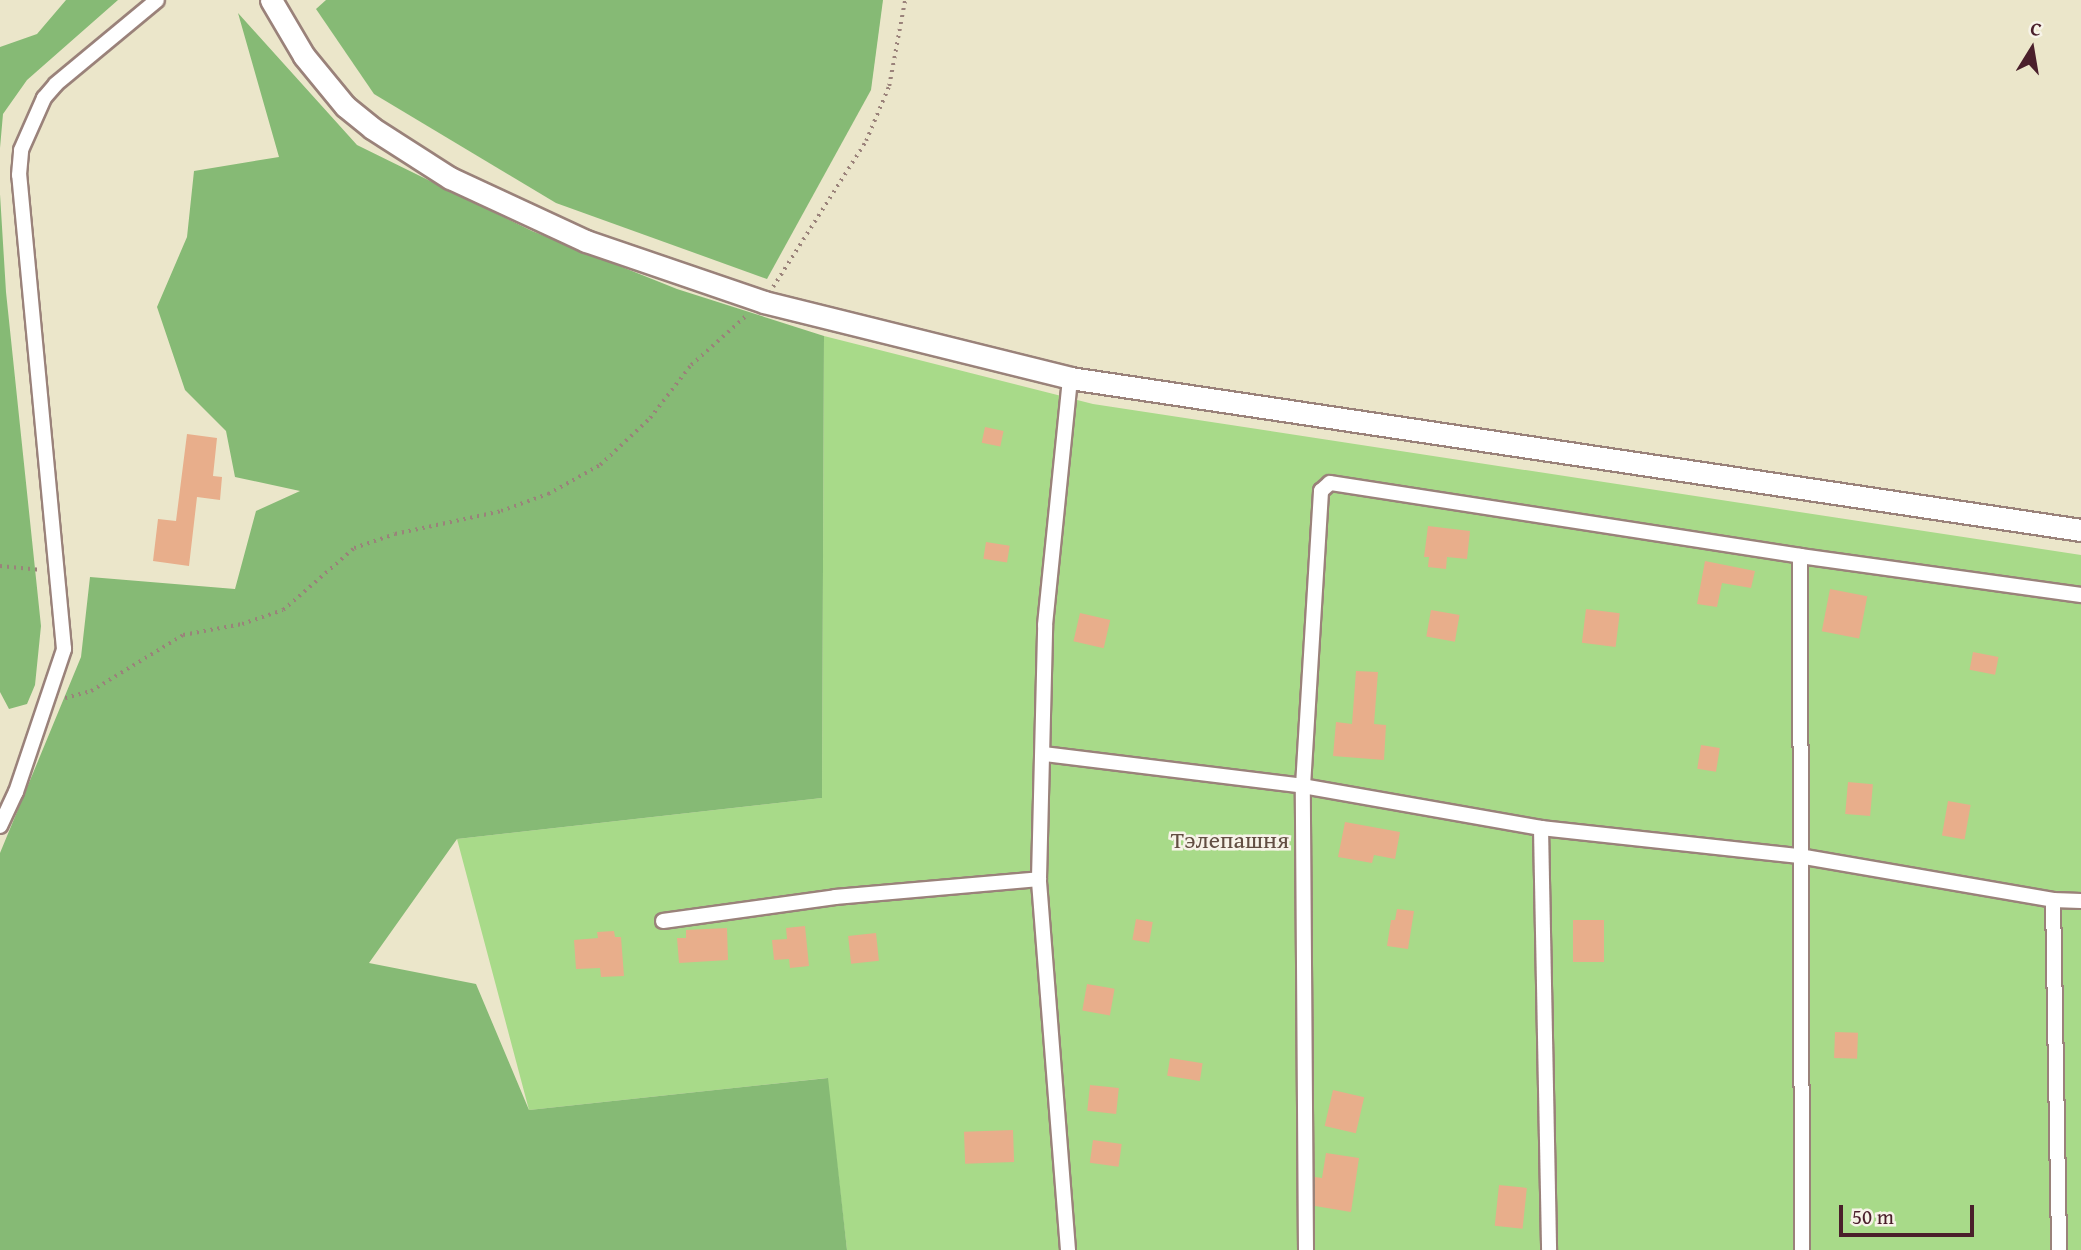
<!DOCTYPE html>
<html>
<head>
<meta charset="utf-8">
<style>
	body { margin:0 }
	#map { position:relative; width:2081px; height:1250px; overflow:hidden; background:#ebe6ca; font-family:"Gentium Book Plus",serif }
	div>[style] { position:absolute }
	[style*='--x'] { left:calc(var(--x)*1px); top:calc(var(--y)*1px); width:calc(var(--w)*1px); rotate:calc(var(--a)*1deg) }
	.green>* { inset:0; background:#a8da89 }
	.forest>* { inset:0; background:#86ba75 }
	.building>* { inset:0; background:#e8ae8b; transform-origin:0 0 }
	.path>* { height:3.5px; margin-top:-1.75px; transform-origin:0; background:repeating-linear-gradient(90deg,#9a827a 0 2px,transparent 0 7px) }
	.roads { filter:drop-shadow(2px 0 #9a827a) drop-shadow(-2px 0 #9a827a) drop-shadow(0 2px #9a827a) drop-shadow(0 -2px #9a827a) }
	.street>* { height:14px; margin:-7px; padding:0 7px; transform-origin:7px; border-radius:7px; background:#fff }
	.secondary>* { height:21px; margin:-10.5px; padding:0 10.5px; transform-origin:10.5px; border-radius:10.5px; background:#fff }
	span { translate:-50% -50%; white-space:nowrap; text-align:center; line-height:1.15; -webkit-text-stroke:5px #f7f3e8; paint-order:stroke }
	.park-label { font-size:24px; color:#624e42 }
	.north { position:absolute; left:1997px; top:14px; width:70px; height:70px; -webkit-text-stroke:5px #f7f3e8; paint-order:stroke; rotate:11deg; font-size:19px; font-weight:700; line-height:28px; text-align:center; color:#4a1f2b }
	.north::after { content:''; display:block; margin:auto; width:24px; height:32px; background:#4a1f2b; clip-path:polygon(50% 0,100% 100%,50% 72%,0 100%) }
	.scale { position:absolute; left:1839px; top:1205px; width:135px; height:32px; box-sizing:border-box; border:4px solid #4a1f2b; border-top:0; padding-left:9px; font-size:21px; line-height:24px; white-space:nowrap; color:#4a1f2b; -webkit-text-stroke:5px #f7f3e8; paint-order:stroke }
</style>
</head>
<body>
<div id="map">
	<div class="green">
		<div style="clip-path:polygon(824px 336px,1093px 404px,2081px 555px,2081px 1250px,847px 1250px,827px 1078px,529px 1110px,457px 839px,822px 798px)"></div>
	</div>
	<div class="forest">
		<div style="clip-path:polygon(66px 0,118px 0,27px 80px,3px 114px,0 148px,0 47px,37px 34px)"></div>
		<div style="clip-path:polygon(326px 0,883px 0,871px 90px,767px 279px,556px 203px,374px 94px,316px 9px)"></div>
		<div style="clip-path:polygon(238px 13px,357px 145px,532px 231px,677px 289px,824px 336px,822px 798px,457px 839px,369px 963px,476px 984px,529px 1110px,828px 1078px,847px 1250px,0 1250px,0 853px,81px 657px,90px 577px,235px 589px,256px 511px,300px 491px,235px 477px,226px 431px,185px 390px,157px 307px,187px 237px,194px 171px,279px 157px)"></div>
		<div style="clip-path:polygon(0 194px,6px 292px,41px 626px,35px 685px,27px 704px,9px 709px,0 692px)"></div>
	</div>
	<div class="building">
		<div style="left:985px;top:427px;width:19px;height:16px;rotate:12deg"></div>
		<div style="clip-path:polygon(187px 434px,217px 438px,213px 476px,222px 477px,220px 500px,197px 497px,189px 566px,153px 561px,158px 519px,176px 521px)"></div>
		<div style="clip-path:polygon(1428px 526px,1470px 531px,1467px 559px,1447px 557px,1446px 569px,1428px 567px,1429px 557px,1424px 557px)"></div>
		<div style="left:986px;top:542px;width:24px;height:17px;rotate:9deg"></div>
		<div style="clip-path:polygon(1705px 561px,1755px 571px,1751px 588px,1722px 583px,1717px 607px,1697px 604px)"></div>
		<div style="left:1830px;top:589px;width:38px;height:43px;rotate:11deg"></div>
		<div style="left:1586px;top:609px;width:34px;height:34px;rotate:7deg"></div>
		<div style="left:1431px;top:610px;width:29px;height:27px;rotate:10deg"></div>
		<div style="left:1080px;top:613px;width:31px;height:29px;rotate:13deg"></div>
		<div style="left:1973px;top:652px;width:26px;height:18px;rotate:11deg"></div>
		<div style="clip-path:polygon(1356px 671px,1378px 672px,1374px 724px,1386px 725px,1384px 760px,1333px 756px,1336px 722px,1352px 724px)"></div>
		<div style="left:1701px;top:745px;width:19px;height:24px;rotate:9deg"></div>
		<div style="left:1848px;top:782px;width:25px;height:32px;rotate:5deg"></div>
		<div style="left:1948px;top:801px;width:23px;height:35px;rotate:10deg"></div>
		<div style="clip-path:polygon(1345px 822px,1400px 832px,1395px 859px,1374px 855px,1372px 863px,1338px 857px)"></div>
		<div style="clip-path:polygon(1397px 909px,1414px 911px,1408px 949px,1387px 946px,1391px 920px,1395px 920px)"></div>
		<div style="left:1136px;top:919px;width:17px;height:21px;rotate:10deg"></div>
		<div style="left:1573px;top:920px;width:31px;height:42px"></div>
		<div style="clip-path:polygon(805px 926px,809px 966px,790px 968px,789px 959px,774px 960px,772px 940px,787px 939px,786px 928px)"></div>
		<div style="clip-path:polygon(727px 928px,728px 960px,679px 963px,677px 938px,686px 938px,686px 930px)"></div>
		<div style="clip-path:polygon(614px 931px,615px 937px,621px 937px,624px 976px,601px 977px,600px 968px,576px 969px,574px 940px,598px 938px,597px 932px)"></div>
		<div style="left:876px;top:933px;width:28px;height:28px;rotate:84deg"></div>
		<div style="left:1087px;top:984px;width:28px;height:27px;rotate:10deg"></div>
		<div style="left:1835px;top:1032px;width:23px;height:26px;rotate:2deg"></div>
		<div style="left:1170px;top:1058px;width:33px;height:18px;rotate:9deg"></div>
		<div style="left:1090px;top:1085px;width:29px;height:26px;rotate:6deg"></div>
		<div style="left:1333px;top:1090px;width:32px;height:37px;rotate:13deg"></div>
		<div style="left:1013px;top:1130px;width:32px;height:49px;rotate:88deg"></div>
		<div style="left:1093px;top:1140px;width:29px;height:23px;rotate:8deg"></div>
		<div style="clip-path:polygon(1326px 1153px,1359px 1158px,1351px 1212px,1315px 1206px,1315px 1177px,1322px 1178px)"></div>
		<div style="left:1499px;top:1185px;width:28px;height:41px;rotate:6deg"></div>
	</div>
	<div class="path">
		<div style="--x:773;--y:287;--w:173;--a:-57.5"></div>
		<div style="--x:866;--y:141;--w:60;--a:-67.3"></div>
		<div style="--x:889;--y:86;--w:87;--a:-79.5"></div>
		<div style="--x:0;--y:566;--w:42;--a:5.4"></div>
		<div style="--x:65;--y:698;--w:27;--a:-15"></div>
		<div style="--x:91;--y:691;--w:108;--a:-31.3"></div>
		<div style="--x:183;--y:635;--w:60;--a:-10.6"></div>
		<div style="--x:242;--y:624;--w:43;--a:-18.9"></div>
		<div style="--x:283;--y:610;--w:94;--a:-41.1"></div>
		<div style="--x:354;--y:548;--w:43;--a:-18.9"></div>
		<div style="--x:395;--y:534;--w:108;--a:-12.2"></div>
		<div style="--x:501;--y:511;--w:50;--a:-19.9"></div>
		<div style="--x:548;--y:494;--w:60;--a:-29.1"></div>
		<div style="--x:600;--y:465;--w:69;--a:-43.2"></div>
		<div style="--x:650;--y:418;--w:67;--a:-52.3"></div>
		<div style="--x:691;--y:365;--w:75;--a:-41.8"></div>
	</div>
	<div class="roads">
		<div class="street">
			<div style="--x:1044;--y:754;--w:261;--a:7"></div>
			<div style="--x:1303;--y:786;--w:242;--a:10"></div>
			<div style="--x:1541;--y:828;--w:260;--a:6.2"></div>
			<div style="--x:1799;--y:856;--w:258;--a:9.8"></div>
			<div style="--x:2053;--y:900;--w:28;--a:2"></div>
			<div style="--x:0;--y:826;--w:38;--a:-65"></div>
			<div style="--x:16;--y:792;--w:151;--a:-71.4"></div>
			<div style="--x:64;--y:649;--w:476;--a:-95.4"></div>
			<div style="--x:19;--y:175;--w:25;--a:-85"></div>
			<div style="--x:21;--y:150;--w:57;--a:-66.1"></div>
			<div style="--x:44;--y:98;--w:18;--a:-49"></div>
			<div style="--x:56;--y:84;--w:131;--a:-39.7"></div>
			<div style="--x:1541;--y:828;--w:422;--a:88.9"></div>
			<div style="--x:2053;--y:900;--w:350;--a:89"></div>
			<div style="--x:663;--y:921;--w:174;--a:-7.9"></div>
			<div style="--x:835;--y:897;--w:205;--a:-5"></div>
			<div style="--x:1068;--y:1250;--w:372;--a:-94.5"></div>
			<div style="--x:1039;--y:879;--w:254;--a:-88.6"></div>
			<div style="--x:1045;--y:625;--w:248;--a:-84.2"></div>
			<div style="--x:1306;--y:1250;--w:464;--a:-90.4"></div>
			<div style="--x:1303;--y:786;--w:296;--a:-86.5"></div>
			<div style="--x:1321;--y:491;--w:12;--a:-42"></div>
			<div style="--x:1330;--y:483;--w:476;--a:8.8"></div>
			<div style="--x:1802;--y:1250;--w:694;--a:-90.17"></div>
			<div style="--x:1800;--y:556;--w:284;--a:7.9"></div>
		</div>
		<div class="secondary">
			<div style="--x:271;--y:0;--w:65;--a:59.5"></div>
			<div style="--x:304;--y:56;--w:65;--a:50.6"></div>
			<div style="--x:345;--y:106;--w:35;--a:39"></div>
			<div style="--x:372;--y:128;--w:93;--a:32.7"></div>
			<div style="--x:450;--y:178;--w:150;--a:24.9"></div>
			<div style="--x:586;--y:241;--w:188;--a:18.9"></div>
			<div style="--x:764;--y:302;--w:315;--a:13.9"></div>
			<div style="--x:1070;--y:378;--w:1022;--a:8.55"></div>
		</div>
	</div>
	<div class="park-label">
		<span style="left:1230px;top:840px">Тэлепашня</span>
	</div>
	<div class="north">С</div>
	<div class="scale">50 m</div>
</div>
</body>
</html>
